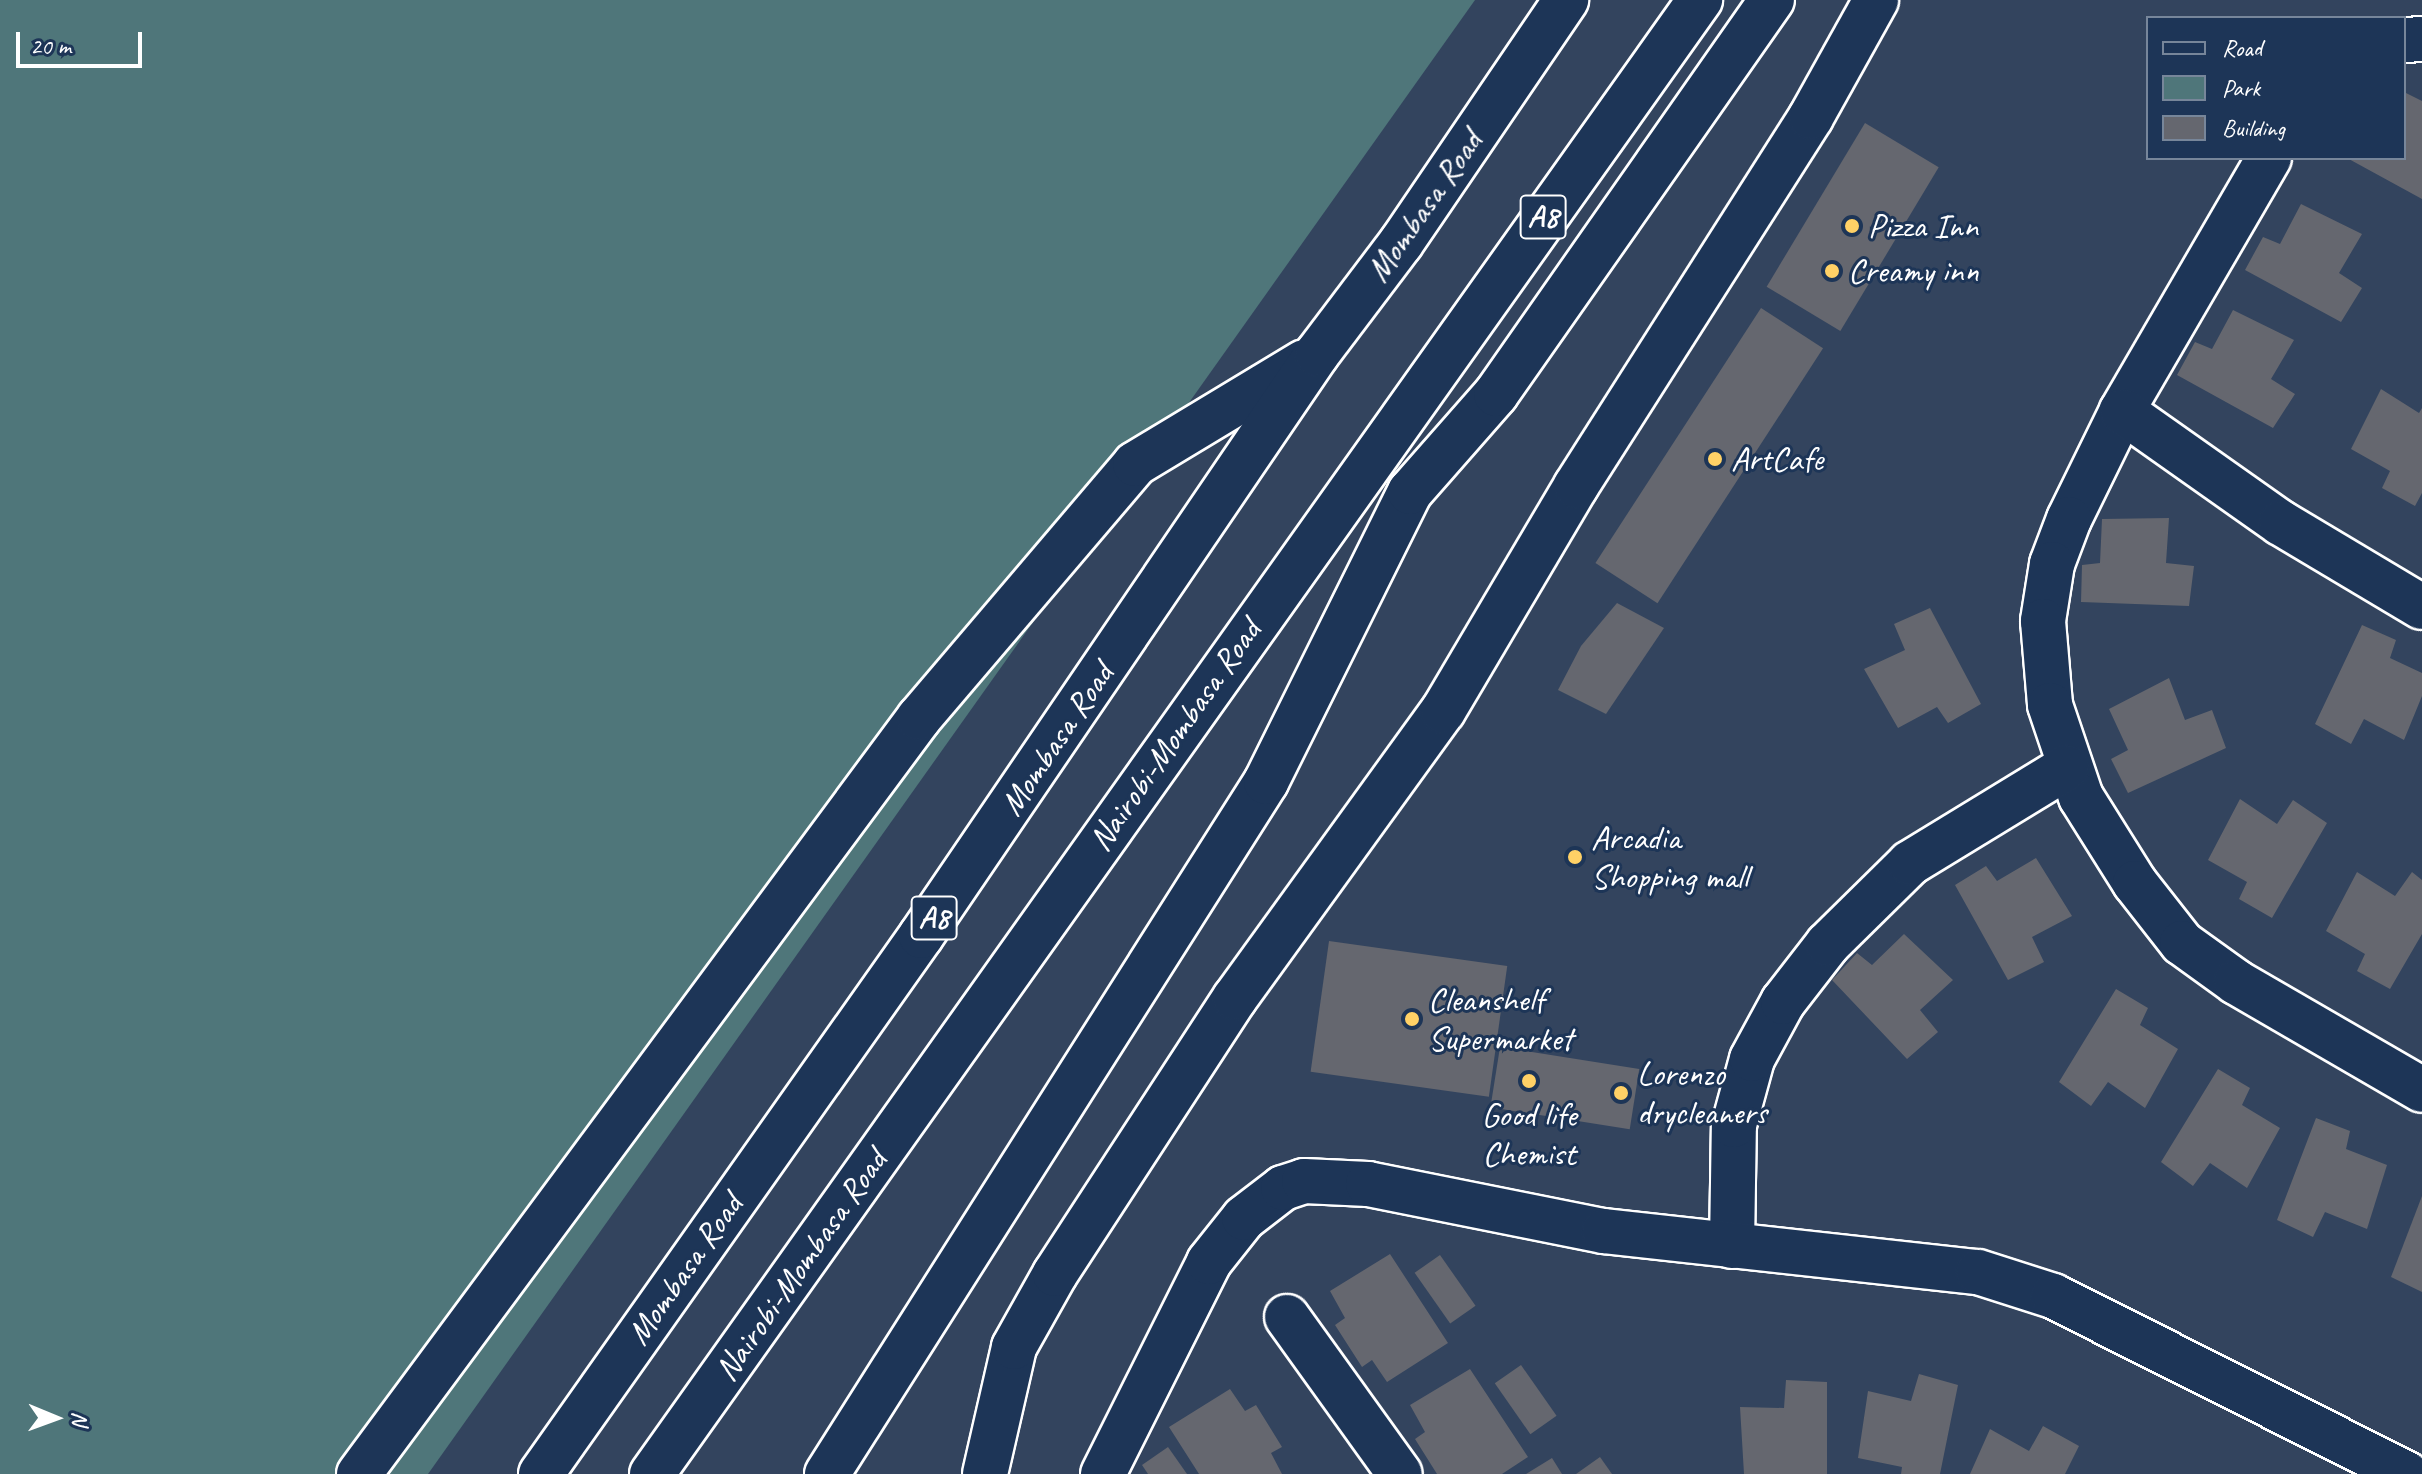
<!DOCTYPE html>
<html>
<head>
<meta charset="utf-8">
<style>
	body { margin:0 }
	#map { position:relative; width:2422px; height:1474px; overflow:hidden; background:#33445e; font-family:Caveat,sans-serif }
	div>[style] { position:absolute }
	[style*='--x'] { left:calc(var(--x)*1px); top:calc(var(--y)*1px); width:calc(var(--w)*1px); rotate:calc(var(--a)*1deg) }
	.green>* { inset:0; background:#4f767a }
	.building>* { inset:0; background:#65676f; transform-origin:0 0 }
	.roads { filter:drop-shadow(2px 0 #fff) drop-shadow(-2px 0 #fff) drop-shadow(0 2px #fff) drop-shadow(0 -2px #fff) }
	.minor>* { height:44px; margin:-22px; padding:0 22px; transform-origin:22px; border-radius:22px; background:#1d3557 }
	.highway>* { height:44px; margin:-22px; padding:0 22px; transform-origin:22px; border-radius:22px; background:#1d3557 }
	.dots>* { width:22px; height:22px; translate:-50% -50%; box-sizing:border-box; border:4px solid #1d3557; border-radius:50% }
	span { translate:-50% -50%; white-space:nowrap; text-align:center; line-height:1.15; -webkit-text-stroke:6px #1d3557; paint-order:stroke }
	.shield-label span { padding:2px 6px; background:#1d3557; border:2px solid; border-radius:6px; -webkit-text-stroke-width:0 }
	.shield-label { font-size:32px; color:#fff; font-weight:700 }
	.street-label { font-size:34px; color:#fff }
	.poi-label { font-size:34px; color:#fff }
	.left { translate:0 -50%; text-align:left }
	.legend { position:absolute; left:2146px; top:16px; width:260px; height:144px; box-sizing:border-box; background:#1d3557; border:2px solid #77869a; margin:0; padding:10px 14px; list-style:none; font-size:24px; color:#fff }
	.legend li { display:flex; align-items:center; gap:16px; height:40px }
	.legend b { width:40px; border:2px solid #77869a }
	.north { position:absolute; left:16px; top:1378px; width:80px; height:80px; -webkit-text-stroke:6px #1d3557; paint-order:stroke; rotate:91deg; font-size:22px; font-weight:700; line-height:32px; text-align:center; color:#fff }
	.north::after { content:''; display:block; margin:auto; width:28px; height:36px; background:#fff; clip-path:polygon(50% 0,100% 100%,50% 72%,0 100%) }
	.scale { position:absolute; left:16px; top:32px; width:126px; height:36px; box-sizing:border-box; border:4px solid #fff; border-top:0; padding-left:10px; font-size:24px; line-height:28px; white-space:nowrap; color:#fff; -webkit-text-stroke:6px #1d3557; paint-order:stroke }
</style>
</head>
<body>
<div id="map">
	<div class="green">
		<div style="clip-path:polygon(0 0,1475px 0,428px 1474px,0 1474px)"></div>
	</div>
	<div class="building">
		<div style="clip-path:polygon(2404px 92px,2422px 101px,2422px 199px,2347px 158px,2404px 158px)"></div>
		<div style="left:1865px;top:123px;width:86px;height:191px;rotate:31deg"></div>
		<div style="clip-path:polygon(2301px 204px,2362px 234px,2339px 273px,2362px 288px,2341px 322px,2245px 270px,2263px 237px,2280px 244px)"></div>
		<div style="left:1761px;top:308px;width:74px;height:304px;rotate:33deg"></div>
		<div style="clip-path:polygon(2233px 310px,2294px 340px,2271px 379px,2295px 394px,2273px 428px,2177px 375px,2195px 342px,2212px 349px)"></div>
		<div style="clip-path:polygon(2381px 389px,2419px 413px,2422px 408px,2422px 493px,2415px 506px,2382px 488px,2390px 471px,2351px 449px)"></div>
		<div style="clip-path:polygon(2169px 518px,2166px 563px,2194px 566px,2189px 606px,2081px 602px,2082px 565px,2100px 563px,2102px 519px)"></div>
		<div style="clip-path:polygon(1617px 603px,1664px 628px,1606px 714px,1558px 690px,1581px 646px)"></div>
		<div style="clip-path:polygon(1930px 608px,1981px 704px,1948px 723px,1937px 707px,1898px 728px,1864px 669px,1905px 650px,1894px 624px)"></div>
		<div style="clip-path:polygon(2362px 625px,2396px 640px,2390px 658px,2422px 673px,2422px 696px,2404px 740px,2364px 719px,2351px 744px,2315px 724px)"></div>
		<div style="clip-path:polygon(2169px 678px,2185px 720px,2212px 710px,2226px 748px,2128px 793px,2111px 759px,2128px 750px,2109px 709px)"></div>
		<div style="clip-path:polygon(2240px 799px,2277px 824px,2293px 800px,2327px 823px,2272px 918px,2239px 899px,2247px 882px,2208px 860px)"></div>
		<div style="clip-path:polygon(2036px 858px,2072px 916px,2032px 937px,2044px 962px,2008px 980px,1955px 885px,1986px 866px,1997px 881px)"></div>
		<div style="clip-path:polygon(2357px 872px,2395px 896px,2412px 872px,2422px 880px,2422px 934px,2390px 989px,2357px 971px,2365px 954px,2326px 931px)"></div>
		<div style="clip-path:polygon(1904px 934px,1953px 980px,1920px 1010px,1938px 1032px,1907px 1059px,1832px 980px,1857px 953px,1872px 965px)"></div>
		<div style="left:1329px;top:941px;width:180px;height:132px;rotate:8deg"></div>
		<div style="clip-path:polygon(2116px 989px,2148px 1008px,2140px 1025px,2178px 1049px,2145px 1108px,2108px 1082px,2091px 1106px,2059px 1082px)"></div>
		<div style="left:1500px;top:1047px;width:141px;height:61px;rotate:9deg"></div>
		<div style="clip-path:polygon(2218px 1069px,2250px 1088px,2242px 1105px,2280px 1128px,2247px 1188px,2210px 1163px,2193px 1186px,2161px 1162px)"></div>
		<div style="clip-path:polygon(2316px 1118px,2350px 1131px,2346px 1149px,2387px 1165px,2367px 1229px,2325px 1212px,2313px 1237px,2277px 1220px)"></div>
		<div style="clip-path:polygon(2422px 1196px,2422px 1292px,2391px 1277px)"></div>
		<div style="clip-path:polygon(1390px 1254px,1448px 1343px,1387px 1382px,1372px 1360px,1362px 1367px,1335px 1325px,1345px 1318px,1330px 1291px)"></div>
		<div style="left:1440px;top:1255px;width:62px;height:31px;rotate:55deg"></div>
		<div style="left:1521px;top:1365px;width:62px;height:32px;rotate:55deg"></div>
		<div style="clip-path:polygon(1470px 1369px,1528px 1457px,1502px 1474px,1437px 1474px,1415px 1439px,1425px 1432px,1410px 1405px)"></div>
		<div style="clip-path:polygon(1919px 1374px,1958px 1385px,1940px 1474px,1901px 1474px,1902px 1467px,1858px 1458px,1868px 1391px,1911px 1401px)"></div>
		<div style="clip-path:polygon(1786px 1380px,1827px 1382px,1827px 1474px,1744px 1474px,1740px 1407px,1784px 1408px)"></div>
		<div style="clip-path:polygon(1230px 1389px,1245px 1411px,1256px 1405px,1282px 1447px,1271px 1453px,1282px 1474px,1199px 1474px,1169px 1427px)"></div>
		<div style="clip-path:polygon(2043px 1426px,2079px 1446px,2065px 1474px,1970px 1474px,1990px 1429px,2029px 1451px)"></div>
		<div style="clip-path:polygon(1168px 1447px,1187px 1474px,1148px 1474px,1142px 1465px)"></div>
		<div style="clip-path:polygon(1600px 1457px,1612px 1474px,1576px 1474px)"></div>
		<div style="clip-path:polygon(1552px 1458px,1562px 1474px,1526px 1474px)"></div>
	</div>
	<div class="roads">
		<div class="minor">
			<div style="--x:2404;--y:40;--w:18;--a:-3"></div>
			<div style="--x:2269;--y:158;--w:293;--a:120.2"></div>
			<div style="--x:2122;--y:411;--w:120;--a:116.1"></div>
			<div style="--x:2069;--y:519;--w:48;--a:110.7"></div>
			<div style="--x:2052;--y:564;--w:58;--a:99"></div>
			<div style="--x:2043;--y:621;--w:84;--a:85.2"></div>
			<div style="--x:2050;--y:705;--w:97;--a:71.4"></div>
			<div style="--x:2081;--y:797;--w:102;--a:57.9"></div>
			<div style="--x:2135;--y:883;--w:76;--a:51.9"></div>
			<div style="--x:2182;--y:943;--w:67;--a:35.8"></div>
			<div style="--x:2236;--y:982;--w:215;--a:30.1"></div>
			<div style="--x:2122;--y:411;--w:194;--a:35.2"></div>
			<div style="--x:2281;--y:523;--w:164;--a:30.8"></div>
			<div style="--x:1732;--y:1246;--w:121;--a:-89.1"></div>
			<div style="--x:1734;--y:1125;--w:68;--a:-74.7"></div>
			<div style="--x:1752;--y:1059;--w:65;--a:-61.5"></div>
			<div style="--x:1783;--y:1002;--w:73;--a:-52.2"></div>
			<div style="--x:1828;--y:944;--w:115;--a:-44.6"></div>
			<div style="--x:1910;--y:863;--w:184;--a:-31.4"></div>
			<div style="--x:1287;--y:1317;--w:193;--a:54.3"></div>
			<div style="--x:985;--y:1474;--w:130;--a:-77.1"></div>
			<div style="--x:1014;--y:1347;--w:84;--a:-60.7"></div>
			<div style="--x:1055;--y:1274;--w:330;--a:-56.9"></div>
			<div style="--x:1235;--y:998;--w:354;--a:-54.1"></div>
			<div style="--x:1443;--y:711;--w:261;--a:-59.4"></div>
			<div style="--x:1576;--y:486;--w:437;--a:-57.5"></div>
			<div style="--x:1811;--y:117;--w:134;--a:-60.9"></div>
			<div style="--x:1103;--y:1474;--w:237;--a:-63.4"></div>
			<div style="--x:1209;--y:1262;--w:56;--a:-51.5"></div>
			<div style="--x:1244;--y:1218;--w:49;--a:-37.6"></div>
			<div style="--x:1283;--y:1188;--w:22;--a:-18"></div>
			<div style="--x:1304;--y:1181;--w:64;--a:2.7"></div>
			<div style="--x:1368;--y:1184;--w:241;--a:11.3"></div>
			<div style="--x:1604;--y:1231;--w:376;--a:6.3"></div>
			<div style="--x:1978;--y:1272;--w:79;--a:17.7"></div>
			<div style="--x:2053;--y:1296;--w:396;--a:26.7"></div>
		</div>
		<div class="highway">
			<div style="--x:359;--y:1474;--w:941;--a:-53.47"></div>
			<div style="--x:919;--y:718;--w:333;--a:-49.6"></div>
			<div style="--x:1135;--y:464;--w:197;--a:-31.1"></div>
			<div style="--x:541;--y:1474;--w:659;--a:-54.77"></div>
			<div style="--x:921;--y:936;--w:704;--a:-55.77"></div>
			<div style="--x:1317;--y:354;--w:139;--a:-52.9"></div>
			<div style="--x:1401;--y:243;--w:294;--a:-55.8"></div>
			<div style="--x:652;--y:1474;--w:1809;--a:-54.59"></div>
			<div style="--x:827;--y:1474;--w:820;--a:-57.61"></div>
			<div style="--x:1266;--y:782;--w:324;--a:-63.6"></div>
			<div style="--x:1410;--y:492;--w:130;--a:-48.7"></div>
			<div style="--x:1496;--y:394;--w:481;--a:-55"></div>
		</div>
	</div>
	<div class="dots">
		<div style="left:1852px;top:226px;background:#ffd166"></div>
		<div style="left:1832px;top:271px;background:#ffd166"></div>
		<div style="left:1715px;top:459px;background:#ffd166"></div>
		<div style="left:1575px;top:857px;background:#ffd166"></div>
		<div style="left:1412px;top:1019px;background:#ffd166"></div>
		<div style="left:1529px;top:1081px;background:#ffd166"></div>
		<div style="left:1621px;top:1093px;background:#ffd166"></div>
	</div>
	<div class="shield-label">
		<span style="left:1543px;top:217px">A8</span>
		<span style="left:934px;top:918px">A8</span>
	</div>
	<div class="street-label">
		<span style="left:1424px;top:206px;rotate:-55deg">Mombasa Road</span>
		<span style="left:1174px;top:735px;rotate:-55deg">Nairobi-Mombasa Road</span>
		<span style="left:1056px;top:739px;rotate:-56deg">Mombasa Road</span>
		<span style="left:800px;top:1265px;rotate:-55deg">Nairobi-Mombasa Road</span>
		<span style="left:684px;top:1269px;rotate:-55deg">Mombasa Road</span>
	</div>
	<div class="poi-label">
		<span class="left" style="left:1868px;top:226px">Pizza Inn</span>
		<span class="left" style="left:1848px;top:271px">Creamy inn</span>
		<span class="left" style="left:1731px;top:459px">ArtCafe</span>
		<span class="left" style="left:1591px;top:857px">Arcadia<br>Shopping mall</span>
		<span class="left" style="left:1428px;top:1019px">Cleanshelf<br>Supermarket</span>
		<span class="left" style="left:1637px;top:1093px">Lorenzo<br>drycleaners</span>
		<span style="left:1529px;top:1134px">Good life<br>Chemist</span>
	</div>
	<ul class="legend">
	<li><b style="height:10px;background:#1d3557"></b>Road</li>
	<li><b style="height:22px;background:#4f767a"></b>Park</li>
	<li><b style="height:22px;background:#65676f"></b>Building</li>
	</ul>
	<div class="north">N</div>
	<div class="scale">20 m</div>
</div>
</body>
</html>
